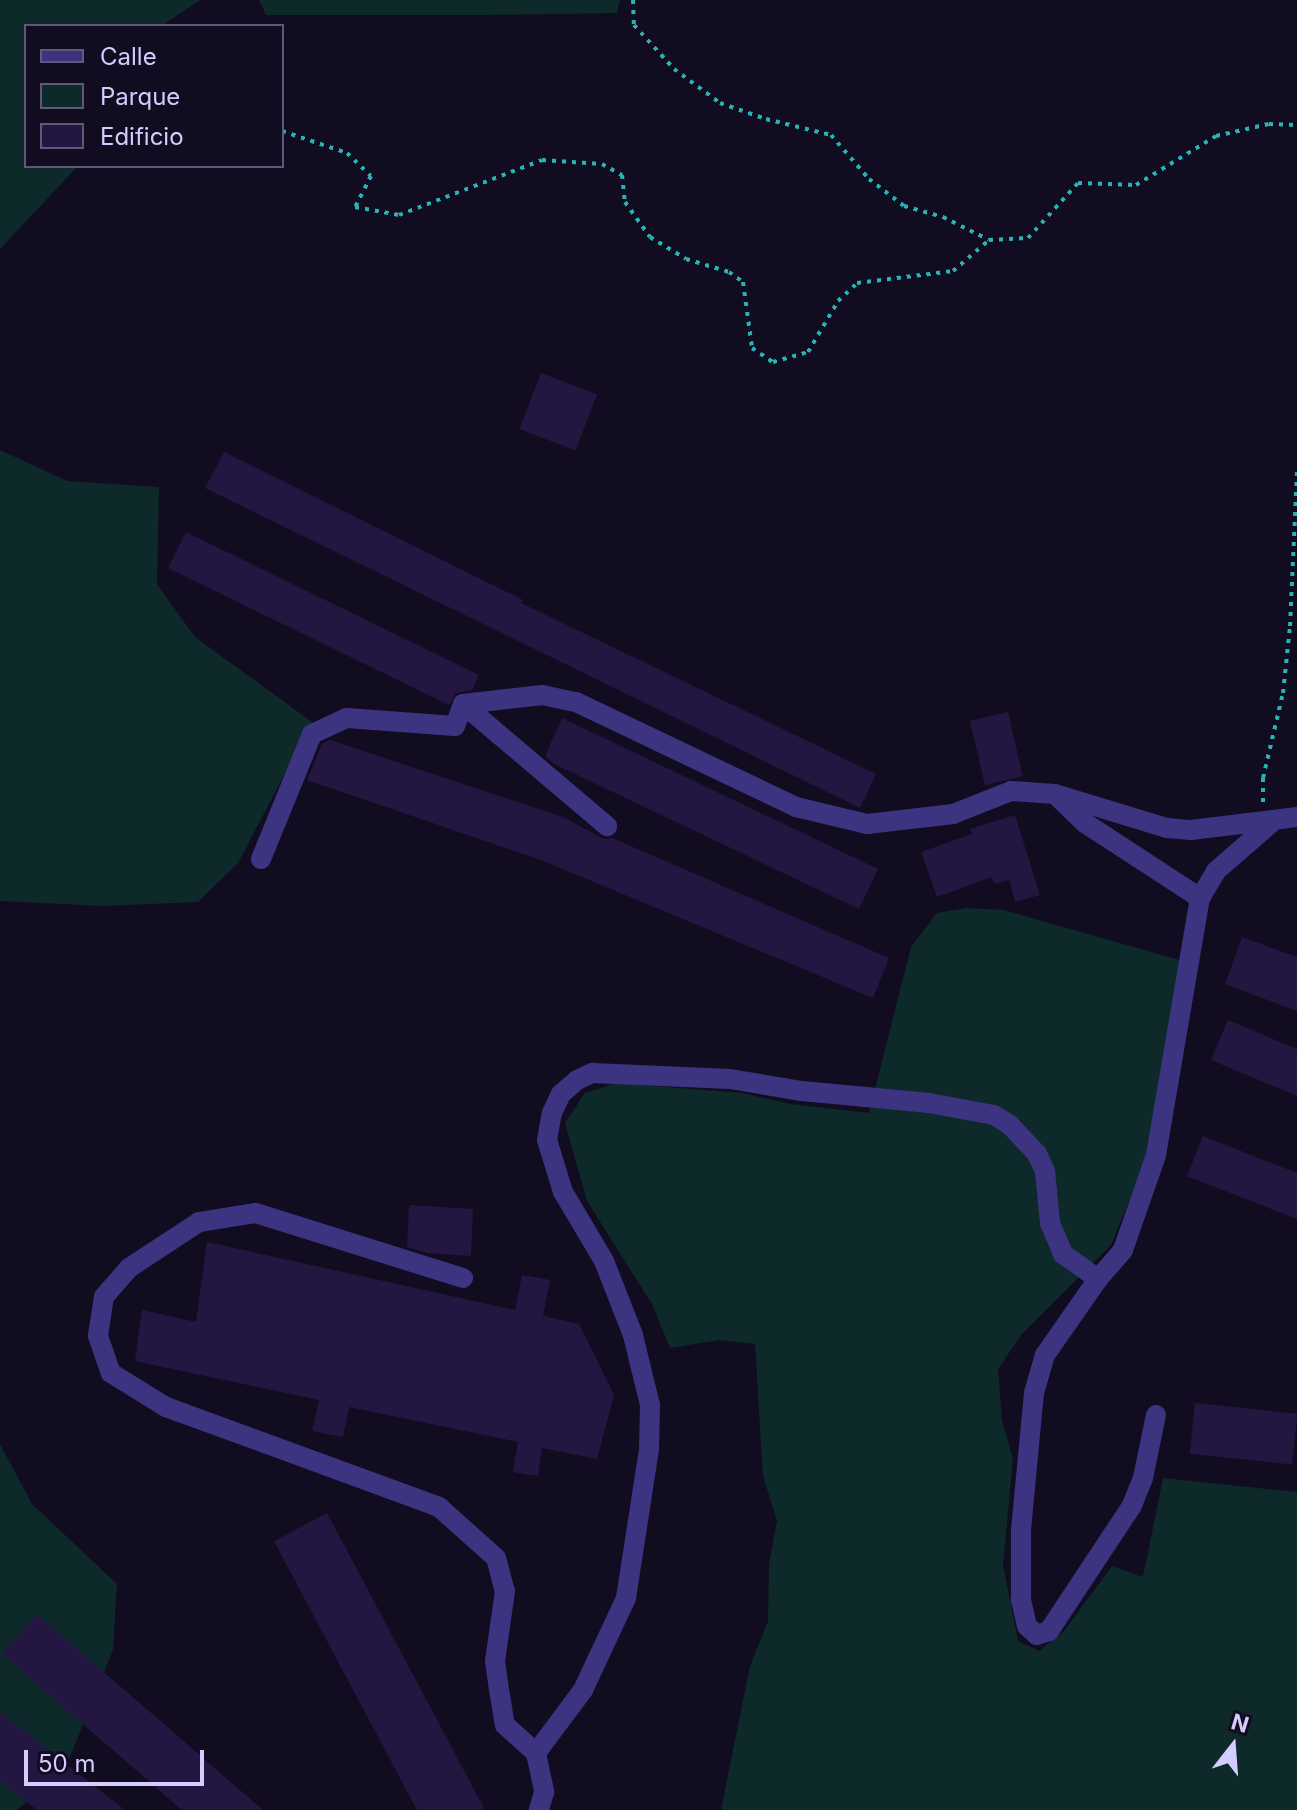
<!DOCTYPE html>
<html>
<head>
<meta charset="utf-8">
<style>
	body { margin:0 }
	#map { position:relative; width:1297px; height:1810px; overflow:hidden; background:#110c20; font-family:Inter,sans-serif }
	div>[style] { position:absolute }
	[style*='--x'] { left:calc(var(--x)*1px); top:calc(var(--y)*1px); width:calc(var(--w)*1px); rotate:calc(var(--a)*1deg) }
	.green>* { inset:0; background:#0e292a }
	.building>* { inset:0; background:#231742; transform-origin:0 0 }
	.path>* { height:4px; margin-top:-2px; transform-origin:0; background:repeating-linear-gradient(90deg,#28b3b6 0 4px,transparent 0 10px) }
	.minor>* { height:20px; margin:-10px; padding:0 10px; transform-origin:10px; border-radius:10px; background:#3d3481 }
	span { translate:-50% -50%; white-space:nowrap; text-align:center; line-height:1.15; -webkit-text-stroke:8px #110c20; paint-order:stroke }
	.legend { position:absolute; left:24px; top:24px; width:260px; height:144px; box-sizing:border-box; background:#110c20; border:2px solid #5f5879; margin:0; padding:10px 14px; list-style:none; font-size:24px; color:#d5cbff }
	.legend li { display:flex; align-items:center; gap:16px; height:40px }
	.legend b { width:40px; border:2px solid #5f5879 }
	.north { position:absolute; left:1193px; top:1706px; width:80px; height:80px; -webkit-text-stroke:6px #110c20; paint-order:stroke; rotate:17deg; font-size:22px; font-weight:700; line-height:32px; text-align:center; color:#d5cbff }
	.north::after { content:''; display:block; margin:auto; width:28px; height:36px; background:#d5cbff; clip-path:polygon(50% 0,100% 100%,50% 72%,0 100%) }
	.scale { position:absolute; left:24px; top:1750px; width:180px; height:36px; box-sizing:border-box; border:4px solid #d5cbff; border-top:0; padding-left:10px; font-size:24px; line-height:28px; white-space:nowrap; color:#d5cbff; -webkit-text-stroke:6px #110c20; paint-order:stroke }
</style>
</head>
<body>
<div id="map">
	<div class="green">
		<div style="clip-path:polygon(0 0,200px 0,161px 26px,26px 26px,26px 166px,78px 166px,0 249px)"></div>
		<div style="clip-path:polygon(259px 0,620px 0,617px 13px,485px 15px,266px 15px)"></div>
		<div style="clip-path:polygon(0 450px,67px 481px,159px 487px,157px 584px,195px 637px,312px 722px,238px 863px,198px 902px,103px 906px,0 901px)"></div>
		<div style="clip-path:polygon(967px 908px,1004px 910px,1190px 963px,1149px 1152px,1111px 1245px,1022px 1334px,998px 1369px,1002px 1420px,1013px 1459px,1003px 1565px,1018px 1641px,1039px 1651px,1064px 1631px,1112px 1566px,1143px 1577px,1163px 1478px,1297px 1492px,1297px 1810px,721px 1810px,750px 1666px,768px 1621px,769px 1564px,777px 1521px,763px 1476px,755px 1344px,719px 1340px,670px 1348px,652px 1304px,587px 1201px,565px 1123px,585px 1093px,616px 1083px,742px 1093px,790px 1104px,869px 1113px,911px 947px,937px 913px)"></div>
		<div style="clip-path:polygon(0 1444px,32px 1504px,117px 1584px,113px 1650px,65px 1769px,17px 1810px,0 1810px)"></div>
	</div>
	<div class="building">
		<div style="left:541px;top:373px;width:60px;height:60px;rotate:21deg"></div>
		<div style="clip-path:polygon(224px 452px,523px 600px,521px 603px,876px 774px,860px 808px,205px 488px)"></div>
		<div style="clip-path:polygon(186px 532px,479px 675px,472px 690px,456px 693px,449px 705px,168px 568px)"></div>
		<div style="left:1008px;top:712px;width:66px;height:39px;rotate:77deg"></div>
		<div style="clip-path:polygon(562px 718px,878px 869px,859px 909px,554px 764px,545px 756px)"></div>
		<div style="clip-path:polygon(330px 740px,563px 817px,604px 839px,612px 838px,889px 958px,873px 998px,541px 860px,307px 780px,322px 744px)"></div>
		<div style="clip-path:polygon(1015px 815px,1040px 895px,1015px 902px,1009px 880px,994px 884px,992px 877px,937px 897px,921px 852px,972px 834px,970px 829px)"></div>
		<div style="clip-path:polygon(1242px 937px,1297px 957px,1297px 1011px,1225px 984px)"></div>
		<div style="clip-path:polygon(1228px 1020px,1297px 1049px,1297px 1096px,1211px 1060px)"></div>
		<div style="clip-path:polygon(1203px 1136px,1297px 1173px,1297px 1219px,1187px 1176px)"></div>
		<div style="clip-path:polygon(409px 1205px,473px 1209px,471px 1256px,428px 1253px,407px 1247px)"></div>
		<div style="clip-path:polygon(207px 1242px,515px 1310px,522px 1275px,550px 1280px,543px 1316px,579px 1324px,614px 1395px,597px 1459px,542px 1448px,538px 1476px,513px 1472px,518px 1442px,349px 1407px,343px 1437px,312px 1431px,319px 1400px,135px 1361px,142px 1310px,196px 1322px)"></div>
		<div style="left:1195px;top:1403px;width:103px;height:51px;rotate:6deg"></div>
		<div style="left:327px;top:1513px;width:335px;height:60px;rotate:62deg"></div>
		<div style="clip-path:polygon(37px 1614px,263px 1810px,182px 1810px,2px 1654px)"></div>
		<div style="clip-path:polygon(0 1712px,125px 1810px,37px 1810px,0 1781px)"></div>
	</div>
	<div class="path">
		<div style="--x:633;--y:0;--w:25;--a:88"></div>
		<div style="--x:634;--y:25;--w:59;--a:47.7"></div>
		<div style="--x:674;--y:69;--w:57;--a:36.5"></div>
		<div style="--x:720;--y:103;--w:49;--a:19.2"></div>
		<div style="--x:766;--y:119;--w:67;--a:13.8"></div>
		<div style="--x:831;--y:135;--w:58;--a:49.2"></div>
		<div style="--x:869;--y:179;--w:44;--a:37.6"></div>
		<div style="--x:904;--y:206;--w:41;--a:15.8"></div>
		<div style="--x:943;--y:217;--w:51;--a:26.6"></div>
		<div style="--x:989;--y:240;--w:39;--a:-3"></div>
		<div style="--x:1028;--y:238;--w:74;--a:-47.7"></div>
		<div style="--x:1078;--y:183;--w:58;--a:2"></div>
		<div style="--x:1136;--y:185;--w:94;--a:-31.5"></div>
		<div style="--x:1216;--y:136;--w:54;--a:-12.8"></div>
		<div style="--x:1269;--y:124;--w:28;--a:2"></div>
		<div style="--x:282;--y:131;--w:69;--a:18.7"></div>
		<div style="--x:347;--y:153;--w:33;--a:44"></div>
		<div style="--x:371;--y:176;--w:35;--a:117"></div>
		<div style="--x:355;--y:207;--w:45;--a:10.3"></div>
		<div style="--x:399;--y:215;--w:153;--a:-21"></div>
		<div style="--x:542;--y:160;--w:60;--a:3.8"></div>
		<div style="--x:602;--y:164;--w:23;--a:29"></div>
		<div style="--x:622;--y:175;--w:27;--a:84"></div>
		<div style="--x:625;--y:202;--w:43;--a:54.5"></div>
		<div style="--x:650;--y:237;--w:42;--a:31.4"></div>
		<div style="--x:686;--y:259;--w:45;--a:16.8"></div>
		<div style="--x:729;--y:272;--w:17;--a:36"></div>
		<div style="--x:743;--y:282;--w:67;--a:82.2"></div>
		<div style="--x:752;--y:348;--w:25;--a:34"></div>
		<div style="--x:773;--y:362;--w:36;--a:-16"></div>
		<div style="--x:808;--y:352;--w:59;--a:-59.5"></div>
		<div style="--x:838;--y:301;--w:26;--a:-43"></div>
		<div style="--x:857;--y:283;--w:97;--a:-7.1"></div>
		<div style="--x:953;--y:271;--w:48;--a:-40.7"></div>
		<div style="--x:1263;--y:802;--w:24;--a:-90"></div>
		<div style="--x:1263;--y:778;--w:87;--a:-76.8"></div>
		<div style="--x:1283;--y:693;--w:67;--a:-84"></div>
		<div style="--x:1290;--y:626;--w:154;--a:-87.4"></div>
	</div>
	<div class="minor">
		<div style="--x:463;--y:704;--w:80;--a:-6.5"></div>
		<div style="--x:542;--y:695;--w:35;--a:12"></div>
		<div style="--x:576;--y:702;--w:244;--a:25.5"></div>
		<div style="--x:796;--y:807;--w:73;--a:13.5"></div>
		<div style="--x:867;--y:824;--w:87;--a:-6.6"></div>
		<div style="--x:953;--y:814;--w:62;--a:-21.6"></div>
		<div style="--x:1011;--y:791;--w:44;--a:3.9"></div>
		<div style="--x:1055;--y:794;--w:117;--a:16.9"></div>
		<div style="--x:1167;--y:828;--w:24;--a:5"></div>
		<div style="--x:1191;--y:830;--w:107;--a:-7"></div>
		<div style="--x:463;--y:704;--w:189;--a:40.3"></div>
		<div style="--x:1058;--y:797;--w:37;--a:44"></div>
		<div style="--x:1085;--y:823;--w:137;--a:33.1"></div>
		<div style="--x:261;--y:859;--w:135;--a:-67.8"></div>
		<div style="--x:312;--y:734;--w:38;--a:-25"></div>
		<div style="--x:347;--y:718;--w:108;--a:4.2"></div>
		<div style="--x:455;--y:726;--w:23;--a:-70"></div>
		<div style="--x:463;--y:1278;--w:217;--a:-162.6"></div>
		<div style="--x:256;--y:1213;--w:58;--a:171"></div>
		<div style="--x:199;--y:1222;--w:84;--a:146.7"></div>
		<div style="--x:129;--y:1268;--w:38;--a:131"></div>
		<div style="--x:104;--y:1297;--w:39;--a:99"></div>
		<div style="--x:98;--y:1336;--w:39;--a:71"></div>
		<div style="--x:111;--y:1373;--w:65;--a:31.7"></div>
		<div style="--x:166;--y:1407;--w:291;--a:20.1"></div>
		<div style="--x:439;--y:1507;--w:76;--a:41.8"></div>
		<div style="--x:496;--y:1558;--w:34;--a:75"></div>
		<div style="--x:505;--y:1591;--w:71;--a:98.1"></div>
		<div style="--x:495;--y:1661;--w:34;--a:82"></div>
		<div style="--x:500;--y:1695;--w:30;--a:81"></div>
		<div style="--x:505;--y:1725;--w:42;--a:42.1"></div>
		<div style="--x:536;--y:1753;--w:40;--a:78"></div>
		<div style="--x:544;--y:1792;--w:19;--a:106"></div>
		<div style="--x:1156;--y:1415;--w:64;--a:101.7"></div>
		<div style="--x:1143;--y:1478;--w:31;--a:112"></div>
		<div style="--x:1131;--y:1507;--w:149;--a:123.5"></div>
		<div style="--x:1049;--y:1631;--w:13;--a:162"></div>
		<div style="--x:1037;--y:1635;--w:13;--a:-138"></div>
		<div style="--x:1027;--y:1626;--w:28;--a:-103"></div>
		<div style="--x:1021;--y:1599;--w:69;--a:-90"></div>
		<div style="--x:1021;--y:1530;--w:138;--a:-84.6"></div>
		<div style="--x:1034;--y:1393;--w:40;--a:-74"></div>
		<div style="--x:1045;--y:1355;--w:93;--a:-55.1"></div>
		<div style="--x:1098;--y:1279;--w:38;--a:-49"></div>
		<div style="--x:1123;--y:1250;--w:101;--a:-70.8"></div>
		<div style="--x:1156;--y:1155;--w:261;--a:-80.3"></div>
		<div style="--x:1200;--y:898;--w:31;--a:-59"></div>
		<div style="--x:1216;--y:871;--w:73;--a:-41.1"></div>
		<div style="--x:536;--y:1753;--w:79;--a:-53.3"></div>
		<div style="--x:583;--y:1690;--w:102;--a:-64.9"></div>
		<div style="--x:626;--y:1598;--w:151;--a:-81.2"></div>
		<div style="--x:649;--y:1449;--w:44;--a:-88.7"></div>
		<div style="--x:650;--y:1405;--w:72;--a:-103.7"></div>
		<div style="--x:633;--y:1335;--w:79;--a:-111.4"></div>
		<div style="--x:604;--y:1261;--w:80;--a:-120.7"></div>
		<div style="--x:563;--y:1192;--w:54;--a:-107.1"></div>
		<div style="--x:547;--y:1140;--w:27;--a:-80"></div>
		<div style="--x:552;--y:1113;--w:21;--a:-65"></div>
		<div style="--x:561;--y:1094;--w:21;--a:-41"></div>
		<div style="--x:577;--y:1080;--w:17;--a:-25"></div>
		<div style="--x:592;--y:1073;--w:138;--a:2.5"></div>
		<div style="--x:730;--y:1079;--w:73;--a:9.5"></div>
		<div style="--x:802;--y:1091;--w:128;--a:5.4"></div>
		<div style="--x:929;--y:1103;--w:66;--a:10.5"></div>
		<div style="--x:994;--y:1115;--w:19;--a:32"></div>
		<div style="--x:1010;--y:1125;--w:40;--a:47"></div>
		<div style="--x:1037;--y:1154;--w:19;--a:65"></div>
		<div style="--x:1045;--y:1171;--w:52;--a:84.5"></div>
		<div style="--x:1050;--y:1223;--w:34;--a:67"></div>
		<div style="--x:1063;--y:1254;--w:43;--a:35.5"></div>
	</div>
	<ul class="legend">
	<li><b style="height:10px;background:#3d3481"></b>Calle</li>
	<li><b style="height:22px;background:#0e292a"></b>Parque</li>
	<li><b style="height:22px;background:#231742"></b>Edificio</li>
	</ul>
	<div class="north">N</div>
	<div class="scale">50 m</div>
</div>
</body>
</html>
